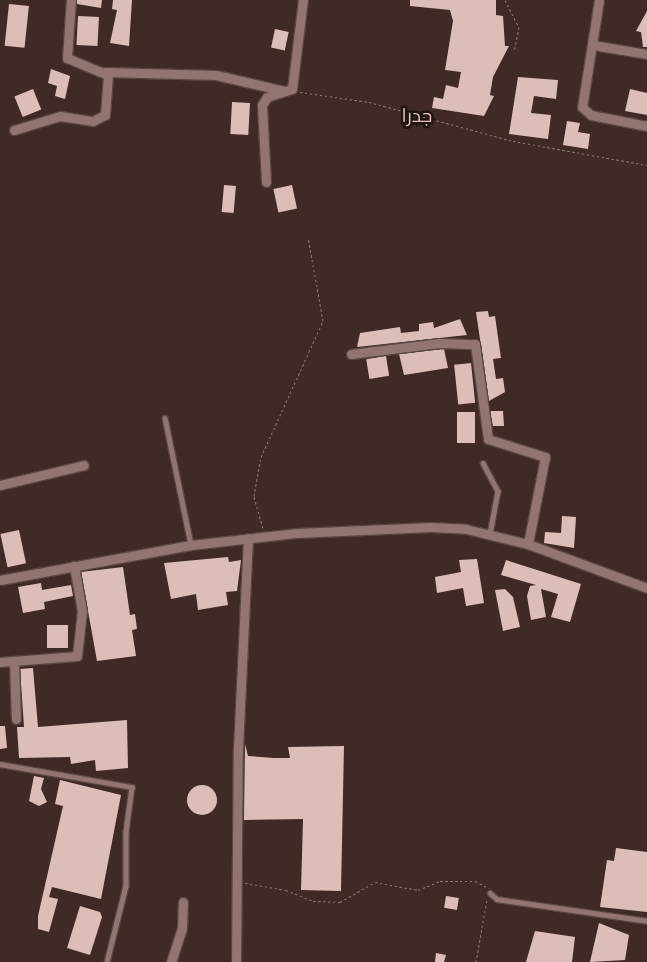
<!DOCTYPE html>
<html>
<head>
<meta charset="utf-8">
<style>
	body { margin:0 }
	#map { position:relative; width:647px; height:962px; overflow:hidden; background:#412926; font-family:Helvetica,Cairo,sans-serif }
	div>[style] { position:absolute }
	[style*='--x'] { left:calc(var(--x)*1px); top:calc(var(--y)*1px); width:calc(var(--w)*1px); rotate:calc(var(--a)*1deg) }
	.building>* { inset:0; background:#ddbdb8; transform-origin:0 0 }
	.round { border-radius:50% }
	.path>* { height:1px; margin-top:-0.5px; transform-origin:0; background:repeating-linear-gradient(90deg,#8c7875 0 2.5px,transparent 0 5px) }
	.roads { filter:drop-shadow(1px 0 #594542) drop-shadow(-1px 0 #594542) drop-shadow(0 1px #594542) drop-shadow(0 -1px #594542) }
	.service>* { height:4.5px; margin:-2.25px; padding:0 2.25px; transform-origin:2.25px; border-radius:2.25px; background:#927571 }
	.minor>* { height:9px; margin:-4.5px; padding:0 4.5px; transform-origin:4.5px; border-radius:4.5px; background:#927571 }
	span { translate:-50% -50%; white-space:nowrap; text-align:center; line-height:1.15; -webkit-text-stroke:5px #201513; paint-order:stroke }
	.quarter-label { font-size:19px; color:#e4c3bf }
</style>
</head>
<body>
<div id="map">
	<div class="building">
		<div style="clip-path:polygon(77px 0,102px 0,101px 8px,77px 4px)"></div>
		<div style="clip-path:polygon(113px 0,132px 0,129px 46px,110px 43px,117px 10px,112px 9px)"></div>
		<div style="clip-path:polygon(410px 0,496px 0,496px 15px,503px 16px,505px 46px,509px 46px,493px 77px,490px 95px,494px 96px,484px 116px,432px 108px,434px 97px,443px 99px,446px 85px,458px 88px,461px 72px,445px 70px,453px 21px,450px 10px,410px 6px)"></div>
		<div style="left:9px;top:4px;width:20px;height:42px;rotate:6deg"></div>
		<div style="clip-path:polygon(647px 11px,647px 47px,643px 47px,641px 32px,636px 31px)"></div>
		<div style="left:78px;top:16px;width:21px;height:29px;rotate:3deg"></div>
		<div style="left:275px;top:29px;width:14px;height:19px;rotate:12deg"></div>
		<div style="clip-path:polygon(51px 69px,70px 76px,65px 99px,55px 96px,57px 86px,48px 83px)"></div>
		<div style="clip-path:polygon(518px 77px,558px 80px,556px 99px,534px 96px,531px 113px,551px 115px,548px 139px,509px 134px)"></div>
		<div style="left:33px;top:89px;width:22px;height:20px;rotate:68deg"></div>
		<div style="clip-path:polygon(630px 89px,647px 93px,647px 115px,625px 111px)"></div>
		<div style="left:232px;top:102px;width:18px;height:32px;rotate:3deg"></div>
		<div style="clip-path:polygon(567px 121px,580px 123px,578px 132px,590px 134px,588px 149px,563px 145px)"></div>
		<div style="left:224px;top:185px;width:12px;height:27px;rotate:5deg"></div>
		<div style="left:292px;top:185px;width:24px;height:19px;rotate:78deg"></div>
		<div style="clip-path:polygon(488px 311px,489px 317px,495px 316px,501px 358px,493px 359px,496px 379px,503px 378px,505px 392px,489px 401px,476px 312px)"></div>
		<div style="clip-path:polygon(460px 319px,467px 335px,357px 347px,360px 333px,400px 327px,401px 333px,419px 331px,419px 324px,433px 322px,434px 328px)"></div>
		<div style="clip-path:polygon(444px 349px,448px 368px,404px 375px,399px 354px)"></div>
		<div style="left:386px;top:356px;width:20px;height:20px;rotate:81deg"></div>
		<div style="left:471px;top:363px;width:40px;height:17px;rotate:84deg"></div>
		<div style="clip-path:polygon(490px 411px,503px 411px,504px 426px,493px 426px)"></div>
		<div style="left:457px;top:412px;width:18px;height:31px"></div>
		<div style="clip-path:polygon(562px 516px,576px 517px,574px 548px,544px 543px,545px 532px,561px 533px)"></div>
		<div style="left:19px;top:530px;width:34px;height:19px;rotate:78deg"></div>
		<div style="clip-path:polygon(228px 557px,229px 562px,241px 560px,237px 591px,226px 592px,228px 605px,198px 610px,196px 594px,171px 599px,164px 563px)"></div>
		<div style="clip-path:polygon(477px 559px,484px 603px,466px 606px,463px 588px,437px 593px,435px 577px,461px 572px,459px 560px)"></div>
		<div style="clip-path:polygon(506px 560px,581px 584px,570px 622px,551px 617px,558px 594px,541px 589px,546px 617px,531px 620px,527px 596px,530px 586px,536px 585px,501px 575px)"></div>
		<div style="clip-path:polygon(123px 567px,130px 615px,135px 614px,137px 629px,132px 630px,136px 656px,97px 661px,81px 572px)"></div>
		<div style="clip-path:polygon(41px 583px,42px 590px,71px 585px,73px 596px,44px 602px,45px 609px,23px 613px,18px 587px)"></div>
		<div style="clip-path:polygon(505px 589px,513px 597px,520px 627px,503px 631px,495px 590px)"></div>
		<div style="left:68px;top:625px;width:23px;height:21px;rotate:90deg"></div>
		<div style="clip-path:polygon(33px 668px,38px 727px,127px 720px,128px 768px,96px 771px,95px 760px,71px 764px,70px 757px,19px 758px,17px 727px,24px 727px,20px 669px)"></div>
		<div style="clip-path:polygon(0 726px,5px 726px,7px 748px,0 749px)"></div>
		<div style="clip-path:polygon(245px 744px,248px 756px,274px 758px,290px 758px,288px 747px,344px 746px,341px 891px,301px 890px,303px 819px,244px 820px)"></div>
		<div style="clip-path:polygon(34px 776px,44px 778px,41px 789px,47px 802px,39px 806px,29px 801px)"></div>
		<div style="clip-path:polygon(60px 780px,121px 795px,101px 899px,52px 887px,49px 897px,58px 899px,49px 932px,38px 929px,38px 916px,63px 806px,55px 804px)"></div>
		<div class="round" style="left:187px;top:785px;width:30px;height:30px"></div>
		<div style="clip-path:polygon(616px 848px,647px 852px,647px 912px,600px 907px,607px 860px,614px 861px)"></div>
		<div style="left:446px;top:896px;width:13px;height:12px;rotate:9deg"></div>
		<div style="clip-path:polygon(80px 906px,100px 912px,102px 917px,90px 955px,67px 948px)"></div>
		<div style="clip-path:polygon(599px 923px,629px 935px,625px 960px,590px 962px)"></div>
		<div style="clip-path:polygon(535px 931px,575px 937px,572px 962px,526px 962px)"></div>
		<div style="clip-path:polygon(436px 953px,446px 955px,444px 962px,435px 962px)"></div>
	</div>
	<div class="path">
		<div style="--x:505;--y:0;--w:30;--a:63"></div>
		<div style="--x:519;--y:27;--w:25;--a:101"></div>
		<div style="--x:300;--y:92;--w:70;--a:8.2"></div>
		<div style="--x:369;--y:102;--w:149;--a:15.2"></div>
		<div style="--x:513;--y:141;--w:136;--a:10.2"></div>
		<div style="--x:263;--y:528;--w:33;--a:-106"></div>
		<div style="--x:254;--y:496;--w:40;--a:-80"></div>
		<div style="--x:261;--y:457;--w:149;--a:-65.5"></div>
		<div style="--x:323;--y:321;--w:85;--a:-100.1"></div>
		<div style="--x:245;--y:883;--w:42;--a:9.7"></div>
		<div style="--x:286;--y:890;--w:29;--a:22"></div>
		<div style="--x:313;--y:901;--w:27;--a:2"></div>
		<div style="--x:340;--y:902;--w:40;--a:-29.7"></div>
		<div style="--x:375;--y:882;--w:44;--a:10.5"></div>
		<div style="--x:418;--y:890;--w:24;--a:-22"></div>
		<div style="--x:440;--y:881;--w:35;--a:0"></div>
		<div style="--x:475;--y:881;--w:15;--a:28"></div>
		<div style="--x:476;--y:962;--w:64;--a:-80.1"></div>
	</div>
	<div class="roads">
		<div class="service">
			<div style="--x:165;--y:418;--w:130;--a:78.4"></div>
			<div style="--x:483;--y:463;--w:32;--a:62"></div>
			<div style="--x:498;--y:491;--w:44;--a:100.5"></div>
			<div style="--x:0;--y:764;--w:134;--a:9.9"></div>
			<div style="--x:132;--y:787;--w:45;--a:97.6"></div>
			<div style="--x:126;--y:832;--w:54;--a:90"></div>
			<div style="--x:126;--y:886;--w:78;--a:104"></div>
			<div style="--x:490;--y:893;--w:9;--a:41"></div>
			<div style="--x:497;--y:899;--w:152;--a:8.3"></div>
		</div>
		<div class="minor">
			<div style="--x:599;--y:0;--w:108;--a:99"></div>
			<div style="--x:582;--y:107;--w:12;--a:42"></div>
			<div style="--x:591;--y:115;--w:57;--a:11.1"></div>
			<div style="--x:593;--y:45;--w:55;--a:9.5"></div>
			<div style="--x:105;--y:72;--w:111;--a:1.5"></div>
			<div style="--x:216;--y:75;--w:70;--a:13.2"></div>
			<div style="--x:14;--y:130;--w:48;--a:-16.9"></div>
			<div style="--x:60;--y:116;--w:33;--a:9"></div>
			<div style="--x:93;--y:121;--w:13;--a:-27"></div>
			<div style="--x:105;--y:115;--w:40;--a:-85.7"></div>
			<div style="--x:108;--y:75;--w:44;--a:-157.5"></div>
			<div style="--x:67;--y:58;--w:58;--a:-86.1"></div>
			<div style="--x:266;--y:182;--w:77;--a:-93"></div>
			<div style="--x:262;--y:105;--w:9;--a:-58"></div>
			<div style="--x:267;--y:97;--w:26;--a:-18"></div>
			<div style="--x:292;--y:89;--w:90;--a:-83"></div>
			<div style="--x:351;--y:354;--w:89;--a:-7.1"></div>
			<div style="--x:439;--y:343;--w:36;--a:2"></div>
			<div style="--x:475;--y:344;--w:96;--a:82.2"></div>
			<div style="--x:488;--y:439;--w:60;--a:17.5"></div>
			<div style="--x:545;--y:457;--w:89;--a:101.1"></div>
			<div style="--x:0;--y:485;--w:86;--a:-13.4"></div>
			<div style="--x:0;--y:580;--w:194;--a:-10.4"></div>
			<div style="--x:191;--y:545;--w:107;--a:-6.5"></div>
			<div style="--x:297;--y:533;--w:134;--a:-2.6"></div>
			<div style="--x:431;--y:527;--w:35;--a:3"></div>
			<div style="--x:466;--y:529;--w:64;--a:13.6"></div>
			<div style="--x:528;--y:544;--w:127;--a:20.3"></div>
			<div style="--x:0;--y:662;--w:77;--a:-4.5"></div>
			<div style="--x:77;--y:656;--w:45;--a:-83.7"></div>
			<div style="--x:82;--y:611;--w:46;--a:-100.1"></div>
			<div style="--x:14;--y:663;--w:56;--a:88"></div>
			<div style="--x:171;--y:962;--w:36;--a:-72"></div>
			<div style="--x:182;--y:928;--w:26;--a:-88"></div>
			<div style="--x:236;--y:962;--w:213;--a:-89.5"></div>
			<div style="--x:238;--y:749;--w:211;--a:-87.3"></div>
		</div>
	</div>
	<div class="quarter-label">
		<span style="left:417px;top:116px">جدرا</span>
	</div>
</div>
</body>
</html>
